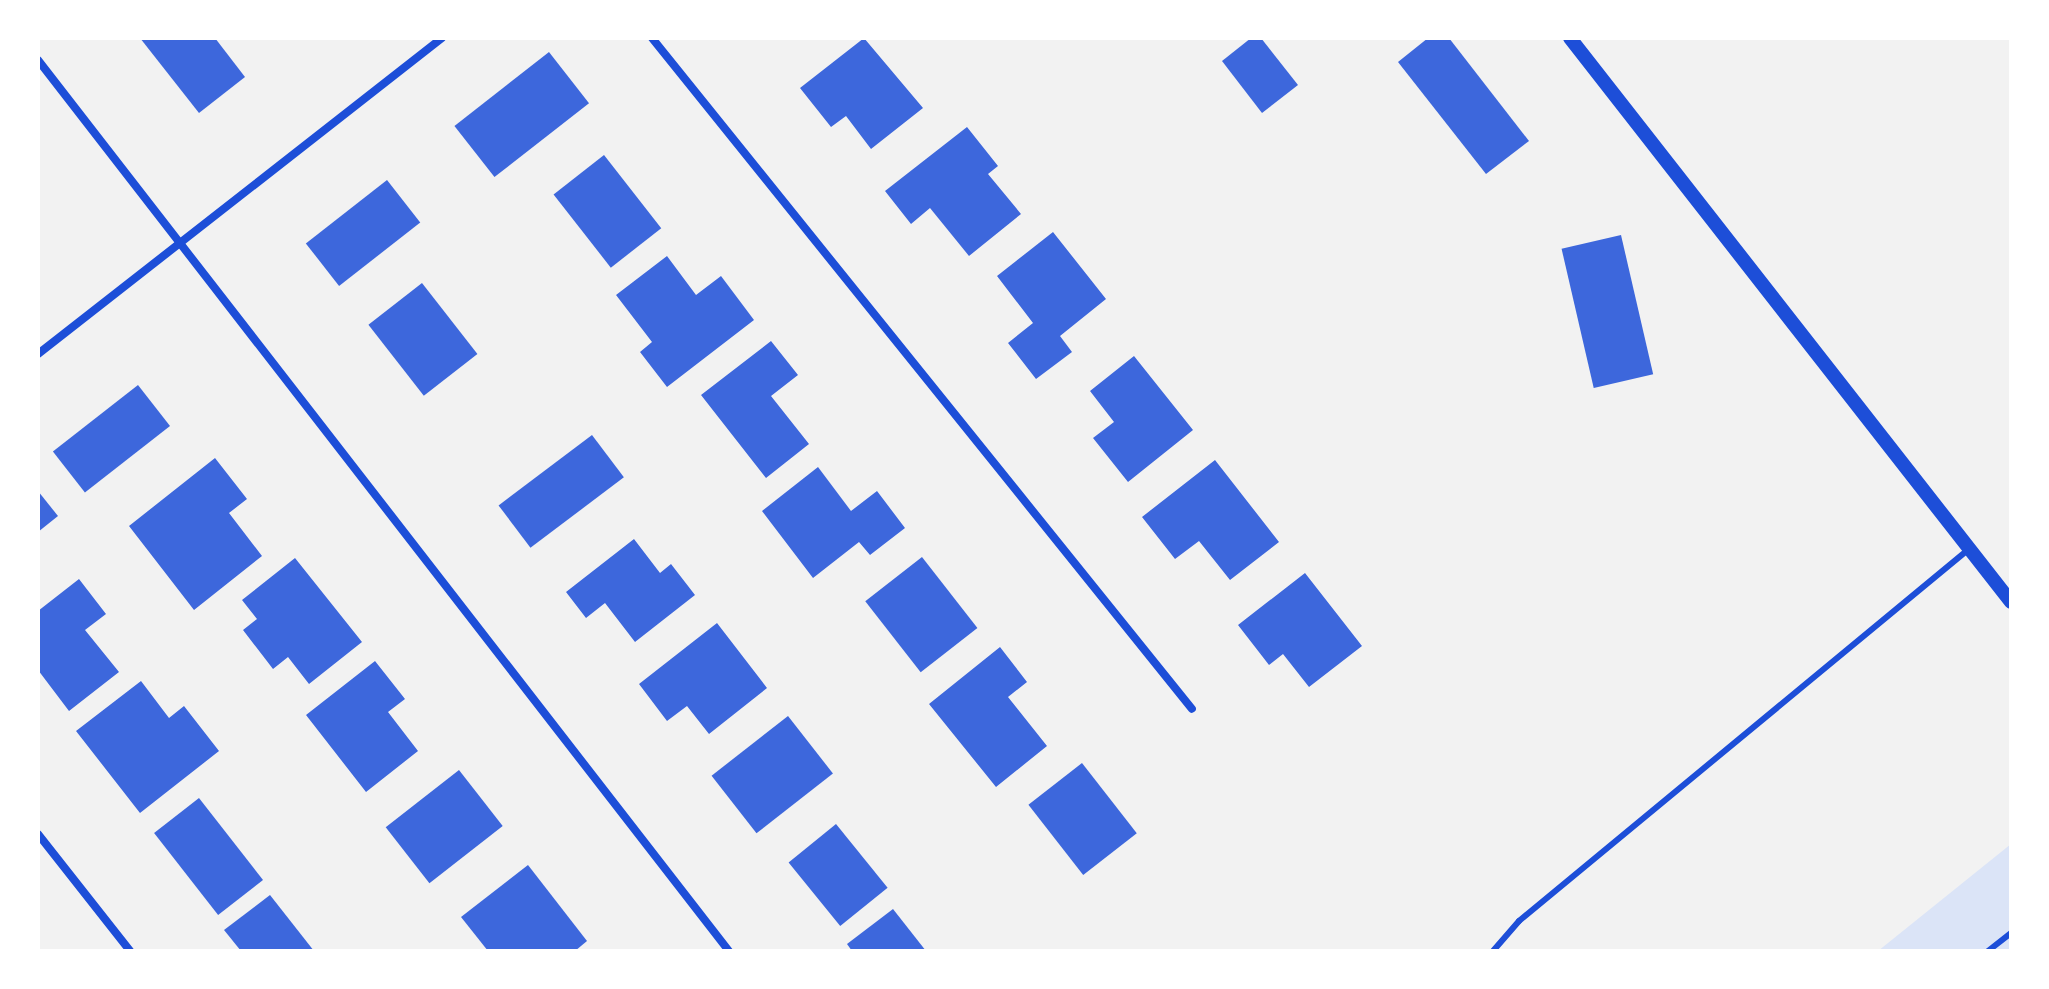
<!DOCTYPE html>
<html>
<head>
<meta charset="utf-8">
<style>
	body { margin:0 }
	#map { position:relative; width:2049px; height:989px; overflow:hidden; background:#f2f2f2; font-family:Figtree,sans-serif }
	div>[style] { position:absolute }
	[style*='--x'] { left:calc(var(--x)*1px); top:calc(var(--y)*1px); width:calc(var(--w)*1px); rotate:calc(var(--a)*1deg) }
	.green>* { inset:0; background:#dbe4f7 }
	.building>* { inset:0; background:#3d67dc; transform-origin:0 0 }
	.service>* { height:6px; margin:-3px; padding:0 3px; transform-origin:3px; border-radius:3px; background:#1d4ed8 }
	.minor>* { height:8px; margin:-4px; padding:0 4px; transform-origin:4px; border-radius:4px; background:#1d4ed8 }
	.tertiary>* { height:14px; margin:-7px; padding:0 7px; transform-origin:7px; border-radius:7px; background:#1d4ed8 }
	span { translate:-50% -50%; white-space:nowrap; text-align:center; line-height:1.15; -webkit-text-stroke:8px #fff; paint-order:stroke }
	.frame { position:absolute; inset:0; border:40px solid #fff; pointer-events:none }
</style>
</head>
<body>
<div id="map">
	<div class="green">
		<div style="clip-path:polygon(2011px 844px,2011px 951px,1878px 951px)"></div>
	</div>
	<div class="building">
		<div style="clip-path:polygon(140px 38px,215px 38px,245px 77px,199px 113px)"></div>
		<div style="clip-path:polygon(864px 38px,923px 108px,871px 149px,846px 116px,831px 127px,800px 88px)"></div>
		<div style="clip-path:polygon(1251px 38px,1261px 38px,1298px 85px,1262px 113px,1222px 61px)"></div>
		<div style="clip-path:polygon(1428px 38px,1449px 38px,1529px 141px,1486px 174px,1398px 62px)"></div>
		<div style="left:549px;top:52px;width:65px;height:120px;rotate:52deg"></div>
		<div style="clip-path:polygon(967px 127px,998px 166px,988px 174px,1021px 214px,969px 256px,930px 208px,911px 224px,885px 191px)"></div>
		<div style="left:604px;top:155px;width:93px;height:64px;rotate:52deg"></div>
		<div style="left:387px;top:180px;width:54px;height:103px;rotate:52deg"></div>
		<div style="clip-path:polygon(1053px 232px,1106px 299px,1060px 336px,1072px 352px,1036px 379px,1008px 343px,1033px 323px,997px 276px)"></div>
		<div style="left:1621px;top:235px;width:143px;height:61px;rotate:77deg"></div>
		<div style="clip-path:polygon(667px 256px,696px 295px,721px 276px,754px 320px,667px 387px,640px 352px,652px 342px,616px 295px)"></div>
		<div style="left:422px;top:283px;width:90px;height:68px;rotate:52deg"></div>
		<div style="clip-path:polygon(771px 341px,798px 375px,771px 396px,809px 444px,766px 478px,701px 395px)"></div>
		<div style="clip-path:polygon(1134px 356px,1193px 430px,1128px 482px,1093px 438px,1114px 422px,1090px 391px)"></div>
		<div style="left:138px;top:385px;width:52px;height:108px;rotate:52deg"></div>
		<div style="left:592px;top:435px;width:53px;height:117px;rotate:53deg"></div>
		<div style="clip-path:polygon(215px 458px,247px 499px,229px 513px,262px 556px,194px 610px,129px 526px)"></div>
		<div style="clip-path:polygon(1215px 460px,1279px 542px,1230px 580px,1199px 541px,1175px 559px,1142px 517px)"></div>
		<div style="clip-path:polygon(818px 467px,851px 511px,877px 491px,905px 528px,870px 555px,859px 542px,813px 578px,762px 511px)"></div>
		<div style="clip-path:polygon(38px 491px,58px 516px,38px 532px)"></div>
		<div style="clip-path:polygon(634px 539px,660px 573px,671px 564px,695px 595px,635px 642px,605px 603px,586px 618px,566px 592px)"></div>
		<div style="left:922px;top:557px;width:90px;height:72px;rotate:52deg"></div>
		<div style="clip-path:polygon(295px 558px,362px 642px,309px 684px,288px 657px,273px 669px,243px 630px,257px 619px,242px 600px)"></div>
		<div style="clip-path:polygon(1305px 573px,1362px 646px,1309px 687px,1283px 654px,1269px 665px,1238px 625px)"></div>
		<div style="clip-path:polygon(79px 579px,106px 614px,85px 630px,119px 672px,69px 711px,38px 670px,38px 611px)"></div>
		<div style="clip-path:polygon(717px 623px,767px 688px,709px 734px,687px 706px,667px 721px,639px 684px)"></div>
		<div style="clip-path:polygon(1000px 647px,1027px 682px,1008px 697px,1047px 746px,996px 787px,929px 704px)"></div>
		<div style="clip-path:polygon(375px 661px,405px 699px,388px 712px,418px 751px,366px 792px,306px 715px)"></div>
		<div style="clip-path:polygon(141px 681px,169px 718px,184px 706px,219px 751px,140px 813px,76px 731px)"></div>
		<div style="left:788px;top:716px;width:73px;height:97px;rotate:52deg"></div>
		<div style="left:1082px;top:763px;width:89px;height:68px;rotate:52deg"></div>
		<div style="left:459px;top:770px;width:71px;height:93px;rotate:52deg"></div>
		<div style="left:199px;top:798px;width:104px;height:57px;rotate:52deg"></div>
		<div style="left:836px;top:824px;width:82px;height:61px;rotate:51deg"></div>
		<div style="clip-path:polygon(528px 865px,587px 941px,575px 951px,488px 951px,461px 917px)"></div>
		<div style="clip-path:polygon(270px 895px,314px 951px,241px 951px,224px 930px)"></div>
		<div style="clip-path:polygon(893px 909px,926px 951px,852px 951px,847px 944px)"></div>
	</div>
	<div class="service">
		<div style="--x:1493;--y:951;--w:40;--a:-49"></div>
		<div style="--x:1519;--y:921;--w:584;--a:-39.58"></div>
		<div style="--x:1988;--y:951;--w:29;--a:-38"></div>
	</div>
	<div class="minor">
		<div style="--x:652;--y:38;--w:861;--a:51.17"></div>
		<div style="--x:38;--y:60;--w:1128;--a:52.21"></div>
		<div style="--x:38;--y:354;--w:513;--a:-38.03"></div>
		<div style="--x:38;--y:834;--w:149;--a:51.8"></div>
	</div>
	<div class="tertiary">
		<div style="--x:1570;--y:38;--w:716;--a:51.98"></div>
	</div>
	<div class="frame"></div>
</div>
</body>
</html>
